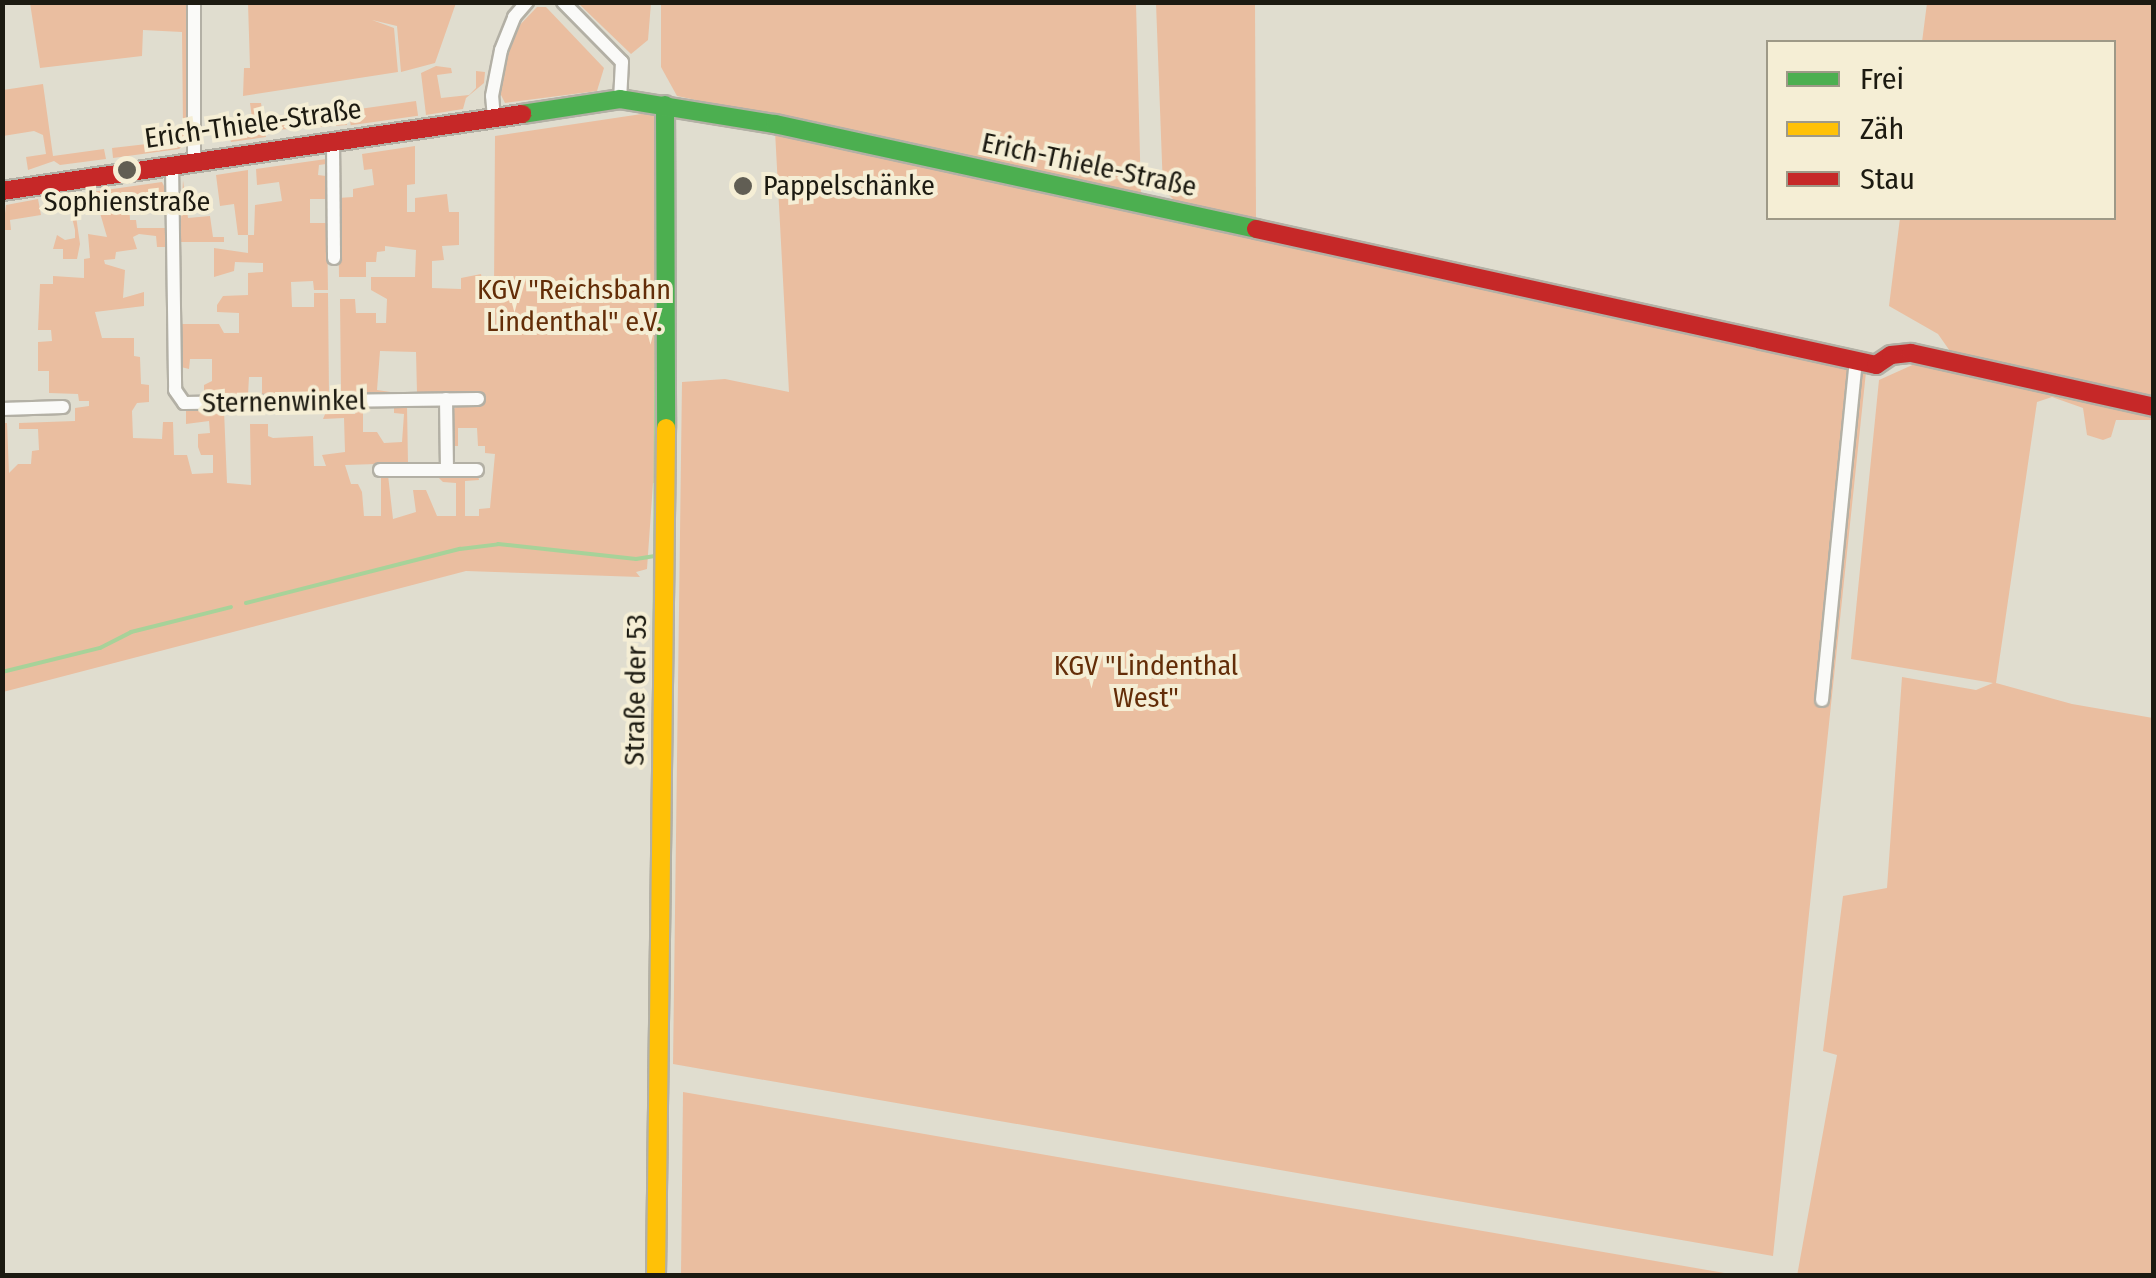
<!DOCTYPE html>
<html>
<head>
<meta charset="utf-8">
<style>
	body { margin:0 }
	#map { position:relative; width:2156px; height:1278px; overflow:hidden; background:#e0ddcf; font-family:"Fira Sans Condensed",sans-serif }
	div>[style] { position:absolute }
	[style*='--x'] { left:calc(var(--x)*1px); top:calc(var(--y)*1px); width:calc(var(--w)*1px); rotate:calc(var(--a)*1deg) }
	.green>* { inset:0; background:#eabea0; transform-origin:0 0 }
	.stream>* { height:4px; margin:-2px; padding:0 2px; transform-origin:2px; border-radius:2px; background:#a7d299 }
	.roads { filter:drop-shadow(2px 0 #b3b0a5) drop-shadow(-2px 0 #b3b0a5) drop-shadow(0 2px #b3b0a5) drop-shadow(0 -2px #b3b0a5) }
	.street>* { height:12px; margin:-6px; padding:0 6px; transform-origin:6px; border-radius:6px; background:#fafaf8 }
	.fast>* { height:18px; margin:-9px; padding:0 9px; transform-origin:9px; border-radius:9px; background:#4caf50 }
	.slow>* { height:18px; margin:-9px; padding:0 9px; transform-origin:9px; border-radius:9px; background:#ffc107 }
	.jam>* { height:18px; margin:-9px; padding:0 9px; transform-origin:9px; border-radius:9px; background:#c62828 }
	.dots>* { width:28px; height:28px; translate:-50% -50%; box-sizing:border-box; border:5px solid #f5eed5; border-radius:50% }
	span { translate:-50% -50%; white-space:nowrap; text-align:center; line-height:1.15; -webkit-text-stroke:8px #f5eed5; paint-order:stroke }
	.street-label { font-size:28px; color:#1c1a11 }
	.poi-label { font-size:28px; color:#1c1a11 }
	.left { translate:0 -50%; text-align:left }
	.park-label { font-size:28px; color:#632d08 }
	.frame { position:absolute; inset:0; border:5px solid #1c1a11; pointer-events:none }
	.legend { position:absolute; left:1766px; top:40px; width:350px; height:180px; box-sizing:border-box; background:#f5eed5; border:2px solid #9e9987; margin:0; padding:12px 18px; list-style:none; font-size:30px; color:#1c1a11 }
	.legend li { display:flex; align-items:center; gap:20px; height:50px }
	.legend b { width:50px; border:2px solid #9e9987 }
</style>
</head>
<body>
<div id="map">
	<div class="green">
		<div style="clip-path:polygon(30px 3px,189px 3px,189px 141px,179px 149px,113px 158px,112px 148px,173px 141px,173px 128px,183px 127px,182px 32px,143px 30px,142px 56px,40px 68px)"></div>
		<div style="clip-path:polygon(248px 3px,248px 2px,456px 3px,435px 63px,401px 72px,397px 26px,372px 20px,394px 28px,398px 72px,243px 96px,244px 68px,250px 68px)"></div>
		<div style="clip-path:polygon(578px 3px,651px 3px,648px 40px,631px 54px)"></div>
		<div style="clip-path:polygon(661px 3px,1136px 3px,1141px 195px,677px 96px,661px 67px)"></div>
		<div style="clip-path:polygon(1156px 3px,1255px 3px,1256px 220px,1175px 201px,1163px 189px)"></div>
		<div style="clip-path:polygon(1927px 3px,2153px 3px,2153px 399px,1952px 354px,1938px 334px,1889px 306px,1900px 218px,2114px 218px,2114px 42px,1922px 42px)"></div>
		<div style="clip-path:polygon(537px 7px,546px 7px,604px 68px,597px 91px,505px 103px,500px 93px,504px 63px,515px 30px)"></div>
		<div style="clip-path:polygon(436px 66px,451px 68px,452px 73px,437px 75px,441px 98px,469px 95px,476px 88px,476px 71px,485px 72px,484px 83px,466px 98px,463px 109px,426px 115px,421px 73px)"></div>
		<div style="clip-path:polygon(43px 84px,53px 156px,104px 149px,106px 159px,60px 165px,54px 161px,28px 170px,26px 157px,46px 154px,43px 135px,34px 131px,3px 136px,3px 90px)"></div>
		<div style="left:416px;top:101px;width:15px;height:68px;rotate:82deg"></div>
		<div style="clip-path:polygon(250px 103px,261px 103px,266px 137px,231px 142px,227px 129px,253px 125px)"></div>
		<div style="left:346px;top:111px;width:14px;height:69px;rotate:86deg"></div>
		<div style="clip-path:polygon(655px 112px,659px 119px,661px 484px,653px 483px,647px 569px,636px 572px,640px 577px,466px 571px,3px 692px,2px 423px,7px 423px,9px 473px,18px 464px,31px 464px,32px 451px,39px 450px,38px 429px,19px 429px,19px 423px,75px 421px,75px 408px,89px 406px,89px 401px,79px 401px,78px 394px,49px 393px,49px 371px,38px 371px,38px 342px,52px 341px,51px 330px,38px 330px,40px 284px,53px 284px,53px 276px,84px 278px,84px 259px,90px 258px,88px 234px,107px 237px,98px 206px,86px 208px,84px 193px,162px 182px,164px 186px,165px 203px,157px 205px,150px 199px,129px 205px,130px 220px,136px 220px,137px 228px,165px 228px,166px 247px,157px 247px,156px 236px,139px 234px,133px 237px,137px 249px,116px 252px,115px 259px,104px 260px,105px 264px,125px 270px,123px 298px,144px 292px,144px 306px,95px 312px,102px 338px,134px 338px,134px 356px,140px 357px,141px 384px,149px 385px,149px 402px,137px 403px,132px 411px,133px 438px,162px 439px,163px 422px,173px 422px,174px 455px,187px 455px,192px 474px,213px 473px,213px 455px,201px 455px,198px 447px,198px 434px,210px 433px,209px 421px,186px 424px,186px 411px,224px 410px,227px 483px,251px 485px,250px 424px,268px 424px,268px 436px,273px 438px,313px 436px,314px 466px,326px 466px,322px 455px,345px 452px,344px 418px,323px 419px,328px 407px,344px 407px,345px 413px,355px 414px,356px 407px,363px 407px,363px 432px,377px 432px,384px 443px,402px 442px,404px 414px,394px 413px,394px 406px,407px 406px,408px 463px,345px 465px,351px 484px,358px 484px,362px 492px,364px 516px,381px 516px,381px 475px,388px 475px,393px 519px,416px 512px,413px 490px,426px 490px,437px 516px,456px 516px,456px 483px,443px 482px,436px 475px,478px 475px,479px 480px,465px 481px,465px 516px,479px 516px,479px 509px,490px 508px,495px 454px,485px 453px,485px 446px,478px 446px,477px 428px,458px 428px,458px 446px,452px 446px,451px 411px,460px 404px,481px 404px,481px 393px,417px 393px,416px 352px,380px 351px,377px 390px,404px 394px,341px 394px,340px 299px,355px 299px,356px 313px,376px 313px,376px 323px,386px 323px,387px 299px,371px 290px,371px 277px,415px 277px,416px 250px,385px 246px,385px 251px,377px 252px,376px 262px,366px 262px,366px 277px,339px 277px,338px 198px,353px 197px,353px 189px,374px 185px,372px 169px,364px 170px,362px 154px,415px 146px,415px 184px,407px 185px,407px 212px,415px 212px,415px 198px,447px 194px,449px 212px,459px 212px,459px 245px,442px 246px,444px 260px,432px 261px,432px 288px,461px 289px,461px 278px,481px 274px,484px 289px,494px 289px,495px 136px)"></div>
		<div style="clip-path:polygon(775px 131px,1866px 372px,1773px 1256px,673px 1064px,682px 382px,725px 379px,789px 392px)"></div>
		<div style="clip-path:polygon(326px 159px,326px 164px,319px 165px,318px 175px,326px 176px,327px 199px,310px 199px,310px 223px,327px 223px,328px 290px,314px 290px,313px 281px,291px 282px,292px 307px,314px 307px,314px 293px,328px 293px,329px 394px,262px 396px,262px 377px,249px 377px,248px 395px,204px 396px,204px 385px,212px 381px,212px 359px,190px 359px,189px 369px,181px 367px,181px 324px,219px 324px,224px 333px,239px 333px,239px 313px,217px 312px,217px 305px,223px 296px,248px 295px,248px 273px,263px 272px,263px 263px,235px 262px,234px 271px,214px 277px,214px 248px,248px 253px,248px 235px,238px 235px,234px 204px,220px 206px,216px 175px,248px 170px,248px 235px,254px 235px,255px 205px,282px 201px,279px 182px,257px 185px,256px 169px)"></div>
		<div style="clip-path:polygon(183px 180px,188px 218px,210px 216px,213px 237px,224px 237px,224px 242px,180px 242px)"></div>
		<div style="clip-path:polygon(73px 195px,80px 244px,77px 259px,63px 259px,63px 249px,53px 249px,57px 235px,65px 240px,75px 238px,75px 230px,70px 209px,53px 213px,51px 198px)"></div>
		<div style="clip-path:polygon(38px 199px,41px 215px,10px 220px,11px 230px,3px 230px,6px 205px)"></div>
		<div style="clip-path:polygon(1919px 362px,2153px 412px,2153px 420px,2116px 420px,2111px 437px,2103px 440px,2087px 435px,2083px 408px,2052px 397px,2037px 402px,1996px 683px,2072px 704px,2153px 718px,2153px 1275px,1797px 1276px,1837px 1055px,1823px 1051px,1843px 896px,1887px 888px,1902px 677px,1976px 690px,1993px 683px,1851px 659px,1879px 380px)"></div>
		<div style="clip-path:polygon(683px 1092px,1736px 1275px,681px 1275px)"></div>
	</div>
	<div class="stream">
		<div style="--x:655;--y:556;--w:266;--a:-89.6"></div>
		<div style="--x:246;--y:603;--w:221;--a:-14.2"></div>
		<div style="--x:460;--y:549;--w:38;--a:-7"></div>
		<div style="--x:498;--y:544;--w:139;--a:6.2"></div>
		<div style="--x:636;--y:559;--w:19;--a:-9"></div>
		<div style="--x:655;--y:556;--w:270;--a:90.4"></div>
		<div style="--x:2;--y:672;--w:101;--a:-13.8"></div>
		<div style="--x:100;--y:648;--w:35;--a:-27"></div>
		<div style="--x:131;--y:632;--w:103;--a:-14"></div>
	</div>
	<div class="roads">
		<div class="street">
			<div style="--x:563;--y:2;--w:84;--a:45.5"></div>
			<div style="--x:622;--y:62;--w:37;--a:93"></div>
			<div style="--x:494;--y:118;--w:22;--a:-95"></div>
			<div style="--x:492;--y:96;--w:47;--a:-78.9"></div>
			<div style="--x:501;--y:50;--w:35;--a:-68"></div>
			<div style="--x:514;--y:17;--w:20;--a:-49"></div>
			<div style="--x:333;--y:140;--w:118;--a:89.5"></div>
			<div style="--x:194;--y:161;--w:159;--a:-90"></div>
			<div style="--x:172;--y:164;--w:226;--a:89.2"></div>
			<div style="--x:175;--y:390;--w:16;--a:55"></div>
			<div style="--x:184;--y:403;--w:294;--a:-0.8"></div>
			<div style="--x:2;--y:409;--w:61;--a:-1.9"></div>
			<div style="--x:380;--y:470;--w:67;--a:0"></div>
			<div style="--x:447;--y:470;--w:71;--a:-90.8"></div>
			<div style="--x:447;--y:470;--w:30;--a:0"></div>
			<div style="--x:1822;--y:700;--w:341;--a:-84.3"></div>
		</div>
		<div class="fast">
			<div style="--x:665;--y:105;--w:323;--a:89.8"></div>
			<div style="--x:522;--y:114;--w:99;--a:-8.7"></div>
			<div style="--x:620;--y:99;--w:157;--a:9.2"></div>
			<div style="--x:775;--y:124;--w:492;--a:12.3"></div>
		</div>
		<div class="slow">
			<div style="--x:656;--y:1276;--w:848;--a:-89.32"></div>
		</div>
		<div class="jam">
			<div style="--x:2;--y:191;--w:526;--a:-8.42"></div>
			<div style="--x:1256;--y:229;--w:635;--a:12.37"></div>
			<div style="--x:1876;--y:365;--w:18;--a:-34"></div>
			<div style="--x:1891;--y:355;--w:20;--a:-6"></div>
			<div style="--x:1911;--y:353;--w:249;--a:12.5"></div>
		</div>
	</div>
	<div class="dots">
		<div style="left:127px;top:170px;background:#615e54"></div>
		<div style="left:743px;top:186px;background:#615e54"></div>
	</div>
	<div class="street-label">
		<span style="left:253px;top:124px;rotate:-8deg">Erich-Thiele-Straße</span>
		<span style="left:1089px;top:165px;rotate:12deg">Erich-Thiele-Straße</span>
		<span style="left:284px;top:402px;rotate:-1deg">Sternenwinkel</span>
		<span style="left:636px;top:690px;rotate:-89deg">Straße der 53</span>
	</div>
	<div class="poi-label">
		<span class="left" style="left:763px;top:186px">Pappelschänke</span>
		<span style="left:127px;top:202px">Sophienstraße</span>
	</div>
	<div class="park-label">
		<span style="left:574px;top:306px">KGV "Reichsbahn<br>Lindenthal" e.V.</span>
		<span style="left:1146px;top:682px">KGV "Lindenthal<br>West"</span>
	</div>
	<div class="frame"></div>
	<ul class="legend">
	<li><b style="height:12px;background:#4caf50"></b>Frei</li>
	<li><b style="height:12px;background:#ffc107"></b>Zäh</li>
	<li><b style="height:12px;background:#c62828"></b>Stau</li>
	</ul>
</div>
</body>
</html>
